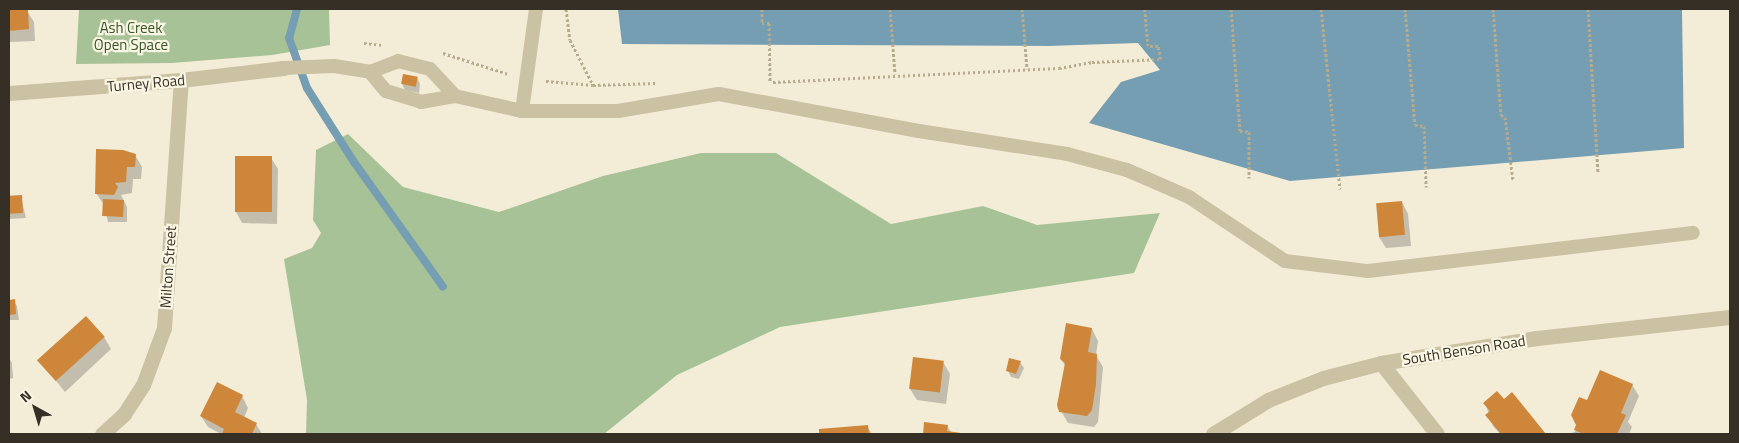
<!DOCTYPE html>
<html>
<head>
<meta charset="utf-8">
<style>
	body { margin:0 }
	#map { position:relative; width:1739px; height:443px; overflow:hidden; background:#f3edd8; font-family:"Titillium Web",sans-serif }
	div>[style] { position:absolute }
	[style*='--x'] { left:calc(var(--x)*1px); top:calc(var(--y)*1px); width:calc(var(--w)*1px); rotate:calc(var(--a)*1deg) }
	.green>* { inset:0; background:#a8c297 }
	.water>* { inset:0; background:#759eb2 }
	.shadow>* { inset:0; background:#0003 }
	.stream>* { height:8px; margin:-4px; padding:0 4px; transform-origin:4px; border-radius:4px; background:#759eb2 }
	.building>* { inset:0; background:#ce873a; transform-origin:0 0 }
	.path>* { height:3px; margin-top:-1.5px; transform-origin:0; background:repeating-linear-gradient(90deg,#b7ab8d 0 2.5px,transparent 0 5px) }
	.lane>* { height:14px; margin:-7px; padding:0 7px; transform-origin:7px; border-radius:7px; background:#cbc1a3 }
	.street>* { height:15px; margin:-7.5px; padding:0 7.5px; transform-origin:7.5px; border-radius:7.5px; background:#cbc1a3 }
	span { translate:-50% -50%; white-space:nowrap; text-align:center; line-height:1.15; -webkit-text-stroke:4.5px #faf6e4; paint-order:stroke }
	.park-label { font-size:15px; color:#385628 }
	.street-label { font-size:15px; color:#362f26 }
	.frame { position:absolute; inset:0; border:10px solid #362f26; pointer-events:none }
	.north { position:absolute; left:10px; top:383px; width:50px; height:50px; -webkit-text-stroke:4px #faf6e4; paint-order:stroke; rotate:321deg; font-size:14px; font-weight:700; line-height:20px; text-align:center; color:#362f26 }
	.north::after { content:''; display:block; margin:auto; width:18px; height:22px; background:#362f26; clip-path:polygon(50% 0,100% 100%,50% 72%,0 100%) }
</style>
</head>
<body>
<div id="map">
	<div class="green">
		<div style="clip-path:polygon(79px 9px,329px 9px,330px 45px,272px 55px,172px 63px,76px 64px)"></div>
		<div style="clip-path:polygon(348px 134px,403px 187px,499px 212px,603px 176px,701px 153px,776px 153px,891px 224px,983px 206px,1037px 225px,1160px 213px,1134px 273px,780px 327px,677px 375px,604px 434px,306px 434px,307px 400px,284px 259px,312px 248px,321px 233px,313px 220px,316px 150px)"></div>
	</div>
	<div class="water">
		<div style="clip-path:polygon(618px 9px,1682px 9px,1684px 148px,1290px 181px,1089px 123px,1121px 82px,1160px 70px,1138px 43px,1048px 46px,622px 44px)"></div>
	</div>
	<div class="shadow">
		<div style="clip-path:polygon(9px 9px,27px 11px,34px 22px,35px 41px,9px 42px)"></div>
		<div style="clip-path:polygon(417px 78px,420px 84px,419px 93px,405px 90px,402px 84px)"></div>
		<div style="clip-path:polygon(135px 155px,142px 167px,141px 179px,133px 179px,132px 193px,121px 195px,127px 207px,127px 222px,108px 222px,104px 205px,96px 193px)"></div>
		<div style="clip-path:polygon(271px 158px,278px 169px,277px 224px,242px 223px,236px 212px)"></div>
		<div style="clip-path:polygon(9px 197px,21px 197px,26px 218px,9px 219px)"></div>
		<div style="clip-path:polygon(1402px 202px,1408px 214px,1411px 246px,1386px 248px,1379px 237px)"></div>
		<div style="clip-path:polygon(9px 301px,14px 301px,17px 306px,19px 320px,9px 320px)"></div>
		<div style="clip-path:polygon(1092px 329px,1098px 341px,1096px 355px,1103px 367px,1098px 422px,1094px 427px,1068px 423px,1061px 411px,1066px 367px,1061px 359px)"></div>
		<div style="clip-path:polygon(104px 337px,111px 349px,65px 392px,40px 361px)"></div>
		<div style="clip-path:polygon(9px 358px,12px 363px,13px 378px,9px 379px)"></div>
		<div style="clip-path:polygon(943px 362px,950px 374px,946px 404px,917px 400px,910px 389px)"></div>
		<div style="clip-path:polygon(1020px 362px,1024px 368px,1019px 379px,1011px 377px,1008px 371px)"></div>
		<div style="clip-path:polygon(1632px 385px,1639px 396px,1628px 422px,1632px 427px,1629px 434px,1570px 434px,1576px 431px,1588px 402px)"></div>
		<div style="clip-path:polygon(1512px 394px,1545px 434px,1500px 434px,1493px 426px,1485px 403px,1504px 401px)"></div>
		<div style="clip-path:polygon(242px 396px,248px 408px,244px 418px,256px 424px,262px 434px,221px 434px,208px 427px,201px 416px)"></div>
		<div style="clip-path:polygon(926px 424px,947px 426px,951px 432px,968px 434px,924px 434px)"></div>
		<div style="clip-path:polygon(867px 426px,872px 434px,820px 434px,820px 430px)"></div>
	</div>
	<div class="stream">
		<div style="--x:297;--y:9;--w:30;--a:105"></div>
		<div style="--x:289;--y:38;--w:53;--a:70.2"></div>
		<div style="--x:307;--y:88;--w:88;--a:57.6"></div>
		<div style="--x:354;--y:162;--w:153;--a:54.5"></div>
	</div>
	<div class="building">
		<div style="clip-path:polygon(9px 9px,28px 10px,29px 29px,9px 31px)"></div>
		<div style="left:403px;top:74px;width:15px;height:10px;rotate:11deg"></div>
		<div style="clip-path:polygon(96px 149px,123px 150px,136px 154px,135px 167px,127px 167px,126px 182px,115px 183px,118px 187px,114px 195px,95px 194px)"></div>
		<div style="left:235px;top:156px;width:37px;height:56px"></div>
		<div style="left:22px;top:195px;width:18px;height:13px;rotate:87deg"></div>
		<div style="left:103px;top:199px;width:21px;height:17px;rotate:3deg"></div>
		<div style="left:1402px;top:201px;width:34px;height:26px;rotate:85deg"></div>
		<div style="clip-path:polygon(15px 299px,16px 314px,9px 315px,9px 300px)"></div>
		<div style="left:86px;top:316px;width:28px;height:66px;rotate:48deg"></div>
		<div style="clip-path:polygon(1066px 323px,1092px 328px,1088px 352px,1097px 354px,1096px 384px,1092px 410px,1087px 416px,1059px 412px,1057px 405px,1065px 363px,1060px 359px)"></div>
		<div style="left:913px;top:357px;width:31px;height:32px;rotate:7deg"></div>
		<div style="clip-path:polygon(1009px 358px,1021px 361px,1016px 374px,1006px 371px)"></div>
		<div style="clip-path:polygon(1600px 370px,1633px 384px,1621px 413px,1626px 415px,1617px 434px,1584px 434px,1574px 430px,1576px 425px,1571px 415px,1579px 397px,1587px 400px)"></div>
		<div style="clip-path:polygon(217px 382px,243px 395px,235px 412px,257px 423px,252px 434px,222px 434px,224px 429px,200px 416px)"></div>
		<div style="clip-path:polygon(1497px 391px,1504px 399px,1512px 392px,1546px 434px,1501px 434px,1485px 415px,1490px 411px,1483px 403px)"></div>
		<div style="clip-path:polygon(924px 422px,948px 425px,947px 431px,968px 434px,923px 434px)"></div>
		<div style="clip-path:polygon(868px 425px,869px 434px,819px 434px,819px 429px)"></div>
	</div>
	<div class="path">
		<div style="--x:566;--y:9;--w:31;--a:83"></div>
		<div style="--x:570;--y:40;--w:51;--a:62.9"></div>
		<div style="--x:762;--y:9;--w:14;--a:90"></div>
		<div style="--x:762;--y:23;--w:7;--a:0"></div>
		<div style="--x:769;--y:23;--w:59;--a:89"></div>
		<div style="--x:890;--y:9;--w:65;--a:85.6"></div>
		<div style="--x:1022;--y:9;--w:60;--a:85.2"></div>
		<div style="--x:1231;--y:9;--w:122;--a:85.8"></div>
		<div style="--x:1240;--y:131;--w:9;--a:6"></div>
		<div style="--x:1249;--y:132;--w:46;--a:90"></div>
		<div style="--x:1321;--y:9;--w:181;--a:84"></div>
		<div style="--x:1405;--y:9;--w:116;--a:85.1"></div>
		<div style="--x:1415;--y:125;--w:9;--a:6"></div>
		<div style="--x:1424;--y:126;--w:61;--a:88.1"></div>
		<div style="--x:1493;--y:9;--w:106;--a:85.7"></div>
		<div style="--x:1501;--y:115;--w:4;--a:27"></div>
		<div style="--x:1505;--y:117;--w:64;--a:82.8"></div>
		<div style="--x:1588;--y:9;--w:164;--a:86.5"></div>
		<div style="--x:364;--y:43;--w:18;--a:6"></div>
		<div style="--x:443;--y:53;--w:68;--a:17.9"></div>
		<div style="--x:546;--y:81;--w:47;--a:4.9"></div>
		<div style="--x:593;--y:85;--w:62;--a:-1.8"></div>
		<div style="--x:773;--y:82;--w:286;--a:-2.8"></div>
		<div style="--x:1059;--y:68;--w:34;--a:-10"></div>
		<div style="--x:1092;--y:62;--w:69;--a:-2.5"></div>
		<div style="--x:1161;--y:59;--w:13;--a:-103"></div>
		<div style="--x:1158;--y:46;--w:10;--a:180"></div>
		<div style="--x:1148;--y:46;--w:37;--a:-95"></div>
	</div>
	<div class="lane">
		<div style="--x:283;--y:68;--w:51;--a:-2.2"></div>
		<div style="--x:334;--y:66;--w:36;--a:9"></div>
		<div style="--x:370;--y:72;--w:30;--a:-21"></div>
		<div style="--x:398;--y:61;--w:33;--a:14"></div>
		<div style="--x:430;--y:69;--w:37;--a:47"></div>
		<div style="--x:370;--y:72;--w:25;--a:50"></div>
		<div style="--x:386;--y:91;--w:37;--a:17"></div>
		<div style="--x:421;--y:102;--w:35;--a:-10"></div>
		<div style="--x:455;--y:96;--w:69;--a:12.6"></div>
		<div style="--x:522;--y:111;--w:96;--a:0"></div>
		<div style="--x:618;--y:111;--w:102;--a:-9.6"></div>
		<div style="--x:719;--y:94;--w:203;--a:10.5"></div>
		<div style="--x:919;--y:131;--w:150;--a:8.8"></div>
		<div style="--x:1067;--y:154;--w:62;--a:14.9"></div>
		<div style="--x:1127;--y:170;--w:68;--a:23.5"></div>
		<div style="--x:1189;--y:197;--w:115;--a:33.7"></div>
		<div style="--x:1285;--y:261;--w:84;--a:6.9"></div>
		<div style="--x:1368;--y:271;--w:327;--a:-6.7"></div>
		<div style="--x:522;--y:111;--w:103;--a:-82.2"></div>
	</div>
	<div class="street">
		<div style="--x:9;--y:93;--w:172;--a:-4.3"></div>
		<div style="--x:181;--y:80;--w:103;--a:-6.7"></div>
		<div style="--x:1381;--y:363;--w:90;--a:51.7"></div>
		<div style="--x:102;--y:434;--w:30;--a:-42"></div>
		<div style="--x:124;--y:414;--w:35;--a:-57"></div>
		<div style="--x:143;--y:385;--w:61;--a:-69.8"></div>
		<div style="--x:164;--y:328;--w:249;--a:-86.1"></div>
		<div style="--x:1213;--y:434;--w:65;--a:-31.7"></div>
		<div style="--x:1268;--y:400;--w:59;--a:-21.8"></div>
		<div style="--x:1323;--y:378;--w:60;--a:-14.5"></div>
		<div style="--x:1381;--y:363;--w:158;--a:-9.1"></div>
		<div style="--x:1537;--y:338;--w:194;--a:-6.2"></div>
	</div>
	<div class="park-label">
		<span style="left:131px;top:36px">Ash Creek<br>Open Space</span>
	</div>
	<div class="street-label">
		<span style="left:146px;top:83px;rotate:-5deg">Turney Road</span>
		<span style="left:168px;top:267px;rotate:-86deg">Milton Street</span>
		<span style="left:1464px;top:350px;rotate:-9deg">South Benson Road</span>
	</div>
	<div class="frame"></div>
	<div class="north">N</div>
</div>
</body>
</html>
